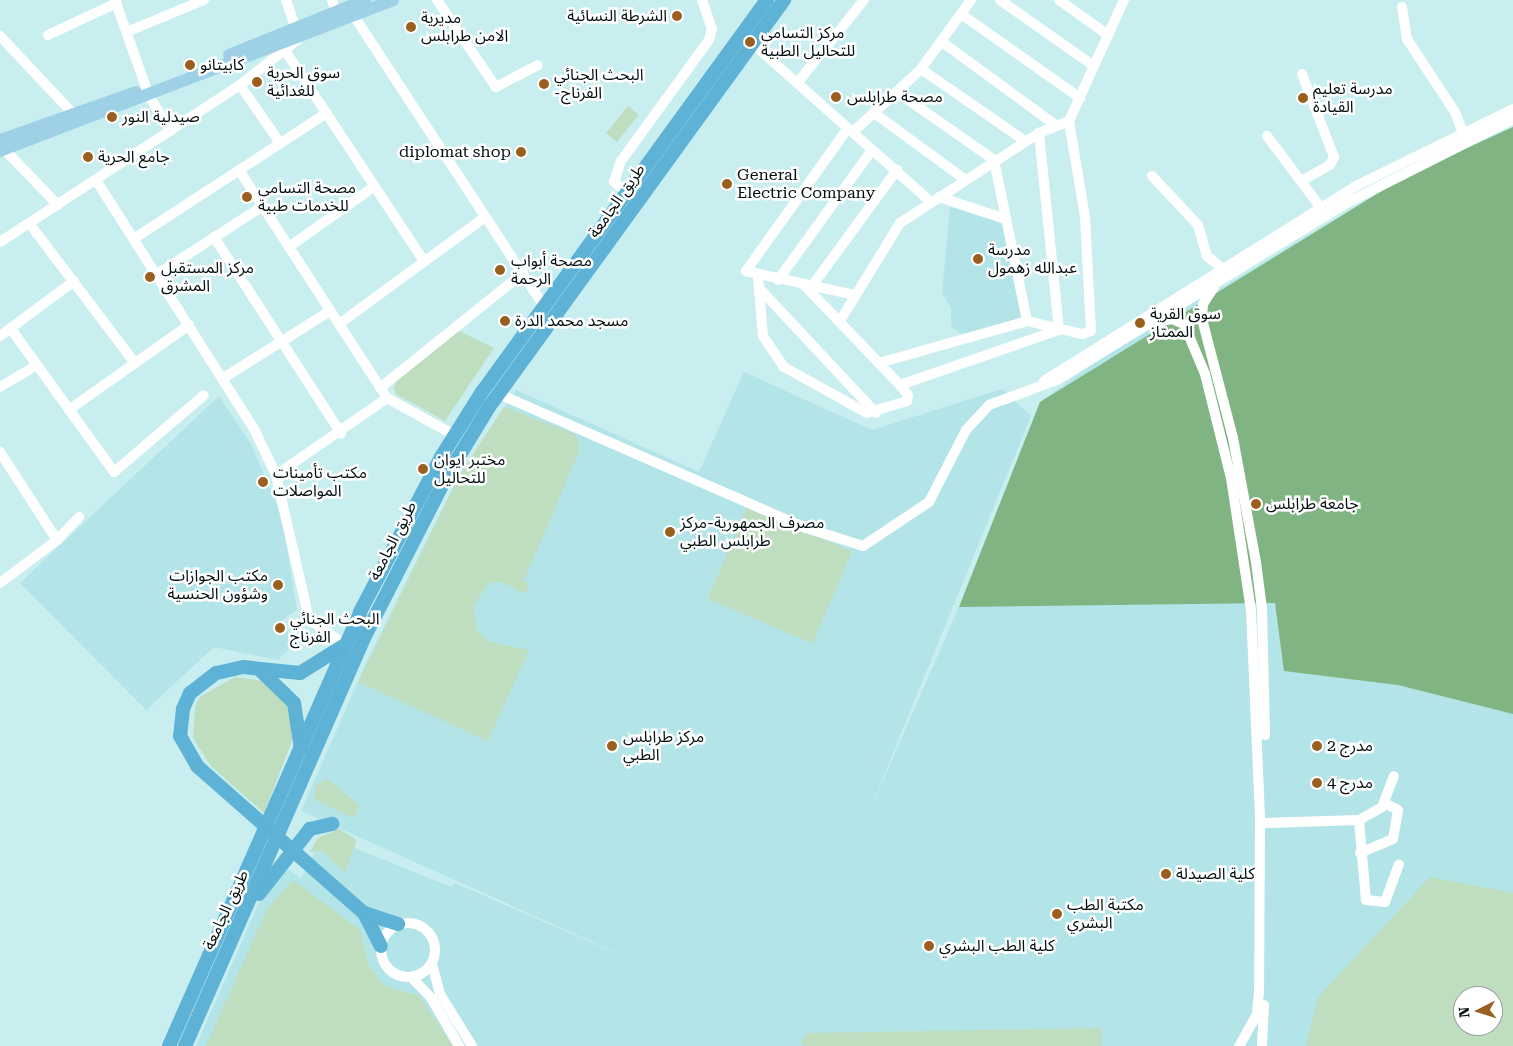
<!DOCTYPE html>
<html>
<head>
<meta charset="utf-8">
<style>
	body { margin:0 }
	#map { position:relative; width:1513px; height:1046px; overflow:hidden; background:#c8eef0; font-family:"Roboto Serif","Noto Sans Arabic",serif }
	div>[style] { position:absolute }
	[style*='--x'] { left:calc(var(--x)*1px); top:calc(var(--y)*1px); width:calc(var(--w)*1px); rotate:calc(var(--a)*1deg) }
	.built>* { inset:0; background:#b3e4e7 }
	.green>* { inset:0; background:#bedebf; transform-origin:0 0 }
	.forest>* { inset:0; background:#81b483 }
	.minor>* { height:10px; margin:-5px; padding:0 5px; transform-origin:5px; border-radius:5px; background:#fff }
	.minor>.ring { margin:-5px; padding:0; box-sizing:content-box; background:none; border:10px solid #fff; border-radius:50% }
	.major>* { height:12px; margin:-6px; padding:0 6px; transform-origin:6px; border-radius:6px; background:#9ed1e6 }
	.highway>* { height:14px; margin:-7px; padding:0 7px; transform-origin:7px; border-radius:7px; background:#5db2d6 }
	.dots>* { width:14px; height:14px; translate:-50% -50%; box-sizing:border-box; border:2px solid #fff; border-radius:50% }
	span { translate:-50% -50%; white-space:nowrap; text-align:center; line-height:1.15; -webkit-text-stroke:5px #fff; paint-order:stroke }
	.poi-label { font-size:16px; color:#030e0f }
	.right { translate:-100% -50%; text-align:right }
	.left { translate:0 -50%; text-align:left }
	.street-label { font-size:16px; color:#030e0f }
	.north { position:absolute; left:1453px; top:986px; width:50px; height:50px; box-sizing:border-box; background:#fff; border:1px solid #9a9f9f; border-radius:50%; rotate:265deg; font-size:14px; font-weight:700; line-height:20px; text-align:center; color:#030e0f }
	.north::after { content:''; display:block; margin:auto; width:18px; height:22px; background:#9a5e1f; clip-path:polygon(50% 0,100% 100%,50% 72%,0 100%) }
</style>
</head>
<body>
<div id="map">
	<div class="built">
		<div style="clip-path:polygon(evenodd,1513px 127px,1513px 1046px,196px 1046px,259px 903px,288px 869px,301px 879px,323px 835px,451px 887px,455px 883px,664px 974px,301px 811px,368px 659px,459px 476px,516px 390px,699px 472px,744px 372px,872px 430px,1002px 389px,1031px 416px,866px 819px,959px 607px,1040px 402px,1146px 325px,1215px 292px,1399px 180px,1513px 127px,1463px 996px,1493px 996px,1493px 1026px,1463px 1026px,1463px 996px)"></div>
		<div style="clip-path:polygon(950px 207px,1004px 224px,1024px 321px,963px 335px,951px 326px,951px 308px,942px 293px)"></div>
		<div style="clip-path:polygon(219px 396px,251px 444px,282px 517px,297px 610px,278px 623px,297px 641px,278px 660px,214px 647px,146px 710px,20px 583px)"></div>
	</div>
	<div class="green">
		<div style="left:628px;top:106px;width:14px;height:35px;rotate:39deg"></div>
		<div style="clip-path:polygon(459px 331px,494px 348px,445px 421px,396px 394px,394px 387px,397px 380px)"></div>
		<div style="clip-path:polygon(504px 407px,575px 434px,579px 441px,578px 454px,525px 578px,521px 578px,529px 584px,526px 594px,502px 582px,489px 583px,473px 606px,477px 631px,490px 642px,529px 650px,488px 741px,358px 682px,459px 476px)"></div>
		<div style="left:747px;top:507px;width:114px;height:100px;rotate:23deg"></div>
		<div style="clip-path:polygon(235px 677px,262px 681px,290px 702px,294px 736px,264px 813px,211px 766px,193px 738px,195px 706px,201px 696px)"></div>
		<div style="clip-path:polygon(327px 779px,359px 805px,354px 818px,315px 800px,315px 786px)"></div>
		<div style="clip-path:polygon(339px 829px,357px 840px,345px 873px,323px 851px,310px 852px,318px 838px)"></div>
		<div style="clip-path:polygon(evenodd,1430px 877px,1513px 893px,1513px 1046px,1306px 1046px,1318px 997px,1430px 877px,1463px 996px,1493px 996px,1493px 1026px,1463px 1026px,1463px 996px)"></div>
		<div style="clip-path:polygon(293px 880px,360px 930px,369px 966px,378px 978px,386px 986px,419px 996px,453px 1046px,206px 1046px,267px 909px)"></div>
		<div style="clip-path:polygon(1102px 1028px,1101px 1046px,804px 1046px,801px 1041px,807px 1033px)"></div>
	</div>
	<div class="forest">
		<div style="clip-path:polygon(1513px 127px,1513px 714px,1398px 685px,1284px 671px,1275px 603px,959px 607px,1040px 402px,1406px 176px)"></div>
	</div>
	<div class="minor">
		<div style="--x:115;--y:0;--w:102;--a:70.5"></div>
		<div style="--x:149;--y:96;--w:41;--a:57.8"></div>
		<div style="--x:286;--y:0;--w:31;--a:71"></div>
		<div style="--x:332;--y:0;--w:13;--a:72"></div>
		<div style="--x:437;--y:0;--w:105;--a:55.9"></div>
		<div style="--x:496;--y:87;--w:47;--a:-27.6"></div>
		<div style="--x:1000;--y:0;--w:115;--a:35.1"></div>
		<div style="--x:1059;--y:0;--w:60;--a:35.5"></div>
		<div style="--x:1402;--y:7;--w:32;--a:81"></div>
		<div style="--x:1407;--y:39;--w:87;--a:56.7"></div>
		<div style="--x:1455;--y:112;--w:28;--a:69"></div>
		<div style="--x:961;--y:14;--w:146;--a:35.2"></div>
		<div style="--x:354;--y:16;--w:347;--a:56.8"></div>
		<div style="--x:129;--y:31;--w:81;--a:-22.5"></div>
		<div style="--x:48;--y:35;--w:76;--a:-24.9"></div>
		<div style="--x:0;--y:36;--w:110;--a:46.8"></div>
		<div style="--x:942;--y:42;--w:139;--a:36.2"></div>
		<div style="--x:752;--y:43;--w:239;--a:41.6"></div>
		<div style="--x:286;--y:52;--w:250;--a:56.6"></div>
		<div style="--x:921;--y:69;--w:126;--a:34.7"></div>
		<div style="--x:798;--y:82;--w:105;--a:-51.2"></div>
		<div style="--x:240;--y:85;--w:70;--a:55.4"></div>
		<div style="--x:897;--y:92;--w:118;--a:35"></div>
		<div style="--x:994;--y:160;--w:164;--a:78.4"></div>
		<div style="--x:874;--y:113;--w:114;--a:36.1"></div>
		<div style="--x:848;--y:128;--w:176;--a:125.5"></div>
		<div style="--x:746;--y:271;--w:112;--a:12.4"></div>
		<div style="--x:853;--y:132;--w:93;--a:-42.8"></div>
		<div style="--x:921;--y:69;--w:85;--a:-54.1"></div>
		<div style="--x:1267;--y:136;--w:90;--a:53.1"></div>
		<div style="--x:1;--y:146;--w:82;--a:46"></div>
		<div style="--x:239;--y:170;--w:272;--a:57"></div>
		<div style="--x:387;--y:398;--w:77;--a:28.9"></div>
		<div style="--x:1152;--y:176;--w:67;--a:46.8"></div>
		<div style="--x:1198;--y:225;--w:32;--a:74"></div>
		<div style="--x:1207;--y:256;--w:21;--a:39"></div>
		<div style="--x:96;--y:180;--w:297;--a:57.6"></div>
		<div style="--x:255;--y:431;--w:49;--a:64.5"></div>
		<div style="--x:276;--y:475;--w:148;--a:77.1"></div>
		<div style="--x:309;--y:619;--w:44;--a:35.8"></div>
		<div style="--x:1301;--y:181;--w:33;--a:-29"></div>
		<div style="--x:1330;--y:165;--w:9;--a:-63"></div>
		<div style="--x:1334;--y:157;--w:89;--a:-111.1"></div>
		<div style="--x:629;--y:193;--w:19;--a:-144"></div>
		<div style="--x:614;--y:182;--w:22;--a:-72"></div>
		<div style="--x:621;--y:161;--w:150;--a:-54"></div>
		<div style="--x:709;--y:40;--w:11;--a:-75"></div>
		<div style="--x:712;--y:29;--w:31;--a:-109"></div>
		<div style="--x:939;--y:197;--w:71;--a:18.2"></div>
		<div style="--x:29;--y:223;--w:176;--a:52.9"></div>
		<div style="--x:214;--y:237;--w:234;--a:57.1"></div>
		<div style="--x:135;--y:238;--w:227;--a:-33.1"></div>
		<div style="--x:0;--y:242;--w:287;--a:-33.2"></div>
		<div style="--x:240;--y:85;--w:73;--a:-38.3"></div>
		<div style="--x:289;--y:247;--w:102;--a:-35.4"></div>
		<div style="--x:159;--y:273;--w:124;--a:-32.8"></div>
		<div style="--x:758;--y:277;--w:59;--a:85.2"></div>
		<div style="--x:763;--y:336;--w:37;--a:56"></div>
		<div style="--x:784;--y:367;--w:95;--a:29"></div>
		<div style="--x:867;--y:413;--w:42;--a:-16.7"></div>
		<div style="--x:907;--y:401;--w:6;--a:-81"></div>
		<div style="--x:908;--y:395;--w:13;--a:-129"></div>
		<div style="--x:900;--y:385;--w:140;--a:-133.8"></div>
		<div style="--x:778;--y:280;--w:160;--a:-54.1"></div>
		<div style="--x:812;--y:286;--w:144;--a:-53.8"></div>
		<div style="--x:1214;--y:287;--w:20;--a:123"></div>
		<div style="--x:1203;--y:304;--w:15;--a:94"></div>
		<div style="--x:1202;--y:319;--w:123;--a:75.4"></div>
		<div style="--x:1233;--y:438;--w:126;--a:79.5"></div>
		<div style="--x:1256;--y:562;--w:47;--a:82.7"></div>
		<div style="--x:1262;--y:609;--w:126;--a:88.6"></div>
		<div style="--x:759;--y:288;--w:171;--a:46.9"></div>
		<div style="--x:840;--y:321;--w:115;--a:-58.5"></div>
		<div style="--x:900;--y:223;--w:166;--a:-32.9"></div>
		<div style="--x:1039;--y:133;--w:32;--a:-22"></div>
		<div style="--x:1159;--y:322;--w:13;--a:-13"></div>
		<div style="--x:1172;--y:319;--w:13;--a:23"></div>
		<div style="--x:1184;--y:324;--w:54;--a:67.2"></div>
		<div style="--x:1205;--y:374;--w:107;--a:76"></div>
		<div style="--x:1231;--y:478;--w:134;--a:81.4"></div>
		<div style="--x:1251;--y:610;--w:207;--a:87.5"></div>
		<div style="--x:1260;--y:817;--w:174;--a:90.3"></div>
		<div style="--x:1259;--y:991;--w:23;--a:95"></div>
		<div style="--x:1257;--y:1014;--w:37;--a:119"></div>
		<div style="--x:339;--y:324;--w:181;--a:-36.2"></div>
		<div style="--x:11;--y:329;--w:176;--a:54.2"></div>
		<div style="--x:114;--y:472;--w:118;--a:-40.5"></div>
		<div style="--x:0;--y:336;--w:92;--a:-36.6"></div>
		<div style="--x:879;--y:363;--w:154;--a:-15.8"></div>
		<div style="--x:1027;--y:321;--w:57;--a:13.3"></div>
		<div style="--x:1082;--y:334;--w:9;--a:-18"></div>
		<div style="--x:1091;--y:331;--w:114;--a:-93"></div>
		<div style="--x:1085;--y:217;--w:97;--a:-99.5"></div>
		<div style="--x:1069;--y:121;--w:133;--a:-65.6"></div>
		<div style="--x:225;--y:377;--w:124;--a:-32.2"></div>
		<div style="--x:1044;--y:381;--w:368;--a:-32"></div>
		<div style="--x:1356;--y:186;--w:175;--a:-26.1"></div>
		<div style="--x:900;--y:385;--w:168;--a:-19.1"></div>
		<div style="--x:1059;--y:330;--w:198;--a:-95.8"></div>
		<div style="--x:0;--y:387;--w:43;--a:-30.7"></div>
		<div style="--x:380;--y:388;--w:184;--a:-38.8"></div>
		<div style="--x:499;--y:394;--w:335;--a:23.6"></div>
		<div style="--x:806;--y:528;--w:60;--a:17.5"></div>
		<div style="--x:863;--y:546;--w:79;--a:-33.7"></div>
		<div style="--x:929;--y:502;--w:81;--a:-62.8"></div>
		<div style="--x:966;--y:430;--w:34;--a:-47"></div>
		<div style="--x:989;--y:405;--w:72;--a:-20.2"></div>
		<div style="--x:1057;--y:380;--w:338;--a:-31.4"></div>
		<div style="--x:1345;--y:204;--w:188;--a:-26.8"></div>
		<div style="--x:70;--y:409;--w:146;--a:-35.2"></div>
		<div style="--x:0;--y:452;--w:105;--a:57.1"></div>
		<div style="--x:276;--y:475;--w:135;--a:-34.7"></div>
		<div style="--x:0;--y:583;--w:71;--a:-37"></div>
		<div style="--x:57;--y:540;--w:32;--a:-46"></div>
		<div style="--x:1359;--y:820;--w:80;--a:85"></div>
		<div style="--x:1366;--y:900;--w:19;--a:6"></div>
		<div style="--x:1385;--y:902;--w:40;--a:-69.8"></div>
		<div style="--x:1266;--y:823;--w:93;--a:-1.8"></div>
		<div style="--x:1359;--y:820;--w:26;--a:-29"></div>
		<div style="--x:1382;--y:807;--w:33;--a:-69"></div>
		<div style="--x:1360;--y:853;--w:36;--a:-23"></div>
		<div style="--x:1393;--y:839;--w:29;--a:-80"></div>
		<div style="--x:1398;--y:810;--w:16;--a:-153"></div>
		<div class="ring" style="left:381px;top:923px;width:44px;height:44px"></div>
		<div style="--x:432;--y:964;--w:31;--a:75"></div>
		<div style="--x:440;--y:994;--w:61;--a:58.4"></div>
		<div style="--x:411;--y:977;--w:29;--a:46"></div>
		<div style="--x:431;--y:998;--w:56;--a:59.7"></div>
		<div style="--x:1262;--y:1046;--w:41;--a:-87.2"></div>
	</div>
	<div class="major">
		<div style="--x:229;--y:55;--w:147;--a:-22"></div>
		<div style="--x:0;--y:140;--w:144;--a:-19.4"></div>
		<div style="--x:0;--y:151;--w:421;--a:-21"></div>
	</div>
	<div class="highway">
		<div style="--x:345;--y:645;--w:53;--a:148.1"></div>
		<div style="--x:300;--y:673;--w:57;--a:-174"></div>
		<div style="--x:243;--y:667;--w:28;--a:167"></div>
		<div style="--x:216;--y:673;--w:33;--a:142"></div>
		<div style="--x:190;--y:693;--w:17;--a:114"></div>
		<div style="--x:183;--y:709;--w:27;--a:96"></div>
		<div style="--x:180;--y:736;--w:34;--a:60"></div>
		<div style="--x:197;--y:766;--w:222;--a:41.4"></div>
		<div style="--x:364;--y:913;--w:37;--a:63"></div>
		<div style="--x:261;--y:671;--w:46;--a:44.1"></div>
		<div style="--x:294;--y:703;--w:47;--a:81.3"></div>
		<div style="--x:259;--y:894;--w:83;--a:-51.9"></div>
		<div style="--x:310;--y:829;--w:23;--a:-13"></div>
		<div style="--x:364;--y:913;--w:36;--a:18"></div>
		<div style="--x:169;--y:1046;--w:474;--a:-66.2"></div>
		<div style="--x:360;--y:612;--w:175;--a:-62.4"></div>
		<div style="--x:441;--y:457;--w:77;--a:-57.8"></div>
		<div style="--x:482;--y:392;--w:485;--a:-54"></div>
		<div style="--x:185;--y:1046;--w:448;--a:-66.3"></div>
		<div style="--x:365;--y:636;--w:180;--a:-62.9"></div>
		<div style="--x:447;--y:476;--w:81;--a:-58.7"></div>
		<div style="--x:489;--y:407;--w:503;--a:-54.06"></div>
	</div>
	<div class="dots">
		<div style="left:677px;top:16px;background:#9a5e1f"></div>
		<div style="left:411px;top:27px;background:#9a5e1f"></div>
		<div style="left:750px;top:42px;background:#9a5e1f"></div>
		<div style="left:190px;top:65px;background:#9a5e1f"></div>
		<div style="left:257px;top:82px;background:#9a5e1f"></div>
		<div style="left:544px;top:84px;background:#9a5e1f"></div>
		<div style="left:836px;top:97px;background:#9a5e1f"></div>
		<div style="left:1303px;top:98px;background:#9a5e1f"></div>
		<div style="left:112px;top:117px;background:#9a5e1f"></div>
		<div style="left:521px;top:152px;background:#9a5e1f"></div>
		<div style="left:88px;top:157px;background:#9a5e1f"></div>
		<div style="left:727px;top:184px;background:#9a5e1f"></div>
		<div style="left:247px;top:197px;background:#9a5e1f"></div>
		<div style="left:978px;top:259px;background:#9a5e1f"></div>
		<div style="left:500px;top:270px;background:#9a5e1f"></div>
		<div style="left:150px;top:277px;background:#9a5e1f"></div>
		<div style="left:505px;top:321px;background:#9a5e1f"></div>
		<div style="left:1140px;top:323px;background:#9a5e1f"></div>
		<div style="left:423px;top:469px;background:#9a5e1f"></div>
		<div style="left:263px;top:482px;background:#9a5e1f"></div>
		<div style="left:1256px;top:504px;background:#9a5e1f"></div>
		<div style="left:670px;top:532px;background:#9a5e1f"></div>
		<div style="left:278px;top:585px;background:#9a5e1f"></div>
		<div style="left:280px;top:628px;background:#9a5e1f"></div>
		<div style="left:612px;top:746px;background:#9a5e1f"></div>
		<div style="left:1317px;top:746px;background:#9a5e1f"></div>
		<div style="left:1317px;top:783px;background:#9a5e1f"></div>
		<div style="left:1166px;top:874px;background:#9a5e1f"></div>
		<div style="left:1057px;top:914px;background:#9a5e1f"></div>
		<div style="left:929px;top:946px;background:#9a5e1f"></div>
	</div>
	<div class="poi-label">
		<span class="right" style="left:667px;top:16px">الشرطة النسائية</span>
		<span class="left" style="left:421px;top:27px">مديرية<br>الامن طرابلس</span>
		<span class="left" style="left:761px;top:42px">مركز التسامي<br>للتحاليل الطبية</span>
		<span class="left" style="left:200px;top:65px">كابيتانو</span>
		<span class="left" style="left:267px;top:82px">سوق الحرية<br>للغدائية</span>
		<span class="left" style="left:554px;top:84px">البحث الجنائي<br>-الفرناج</span>
		<span class="left" style="left:1313px;top:98px">مدرسة تعليم<br>القيادة</span>
		<span class="left" style="left:847px;top:97px">مصحة طرابلس</span>
		<span class="left" style="left:122px;top:117px">صيدلية النور</span>
		<span class="right" style="left:511px;top:152px">diplomat shop</span>
		<span class="left" style="left:98px;top:157px">جامع الحرية</span>
		<span class="left" style="left:737px;top:184px">General<br>Electric Company</span>
		<span class="left" style="left:258px;top:197px">مصحة التسامي<br>للخدمات طبية</span>
		<span class="left" style="left:988px;top:259px">مدرسة<br>عبدالله زهمول</span>
		<span class="left" style="left:511px;top:270px">مصحة أبواب<br>الرحمة</span>
		<span class="left" style="left:161px;top:277px">مركز المستقبل<br>المشرق</span>
		<span class="left" style="left:1150px;top:323px">سوق القرية<br>الممتاز</span>
		<span class="left" style="left:515px;top:321px">مسجد محمد الدرة</span>
		<span class="left" style="left:434px;top:469px">مختبر ايوان<br>للتحاليل</span>
		<span class="left" style="left:273px;top:482px">مكتب تأمينات<br>المواصلات</span>
		<span class="left" style="left:1266px;top:504px">جامعة طرابلس</span>
		<span class="left" style="left:680px;top:532px">مصرف الجمهورية-مركز<br>طرابلس الطبي</span>
		<span class="right" style="left:268px;top:585px">مكتب الجوازات<br>وشؤون الحنسية</span>
		<span class="left" style="left:290px;top:628px">البحث الجنائي<br>الفرناج</span>
		<span class="left" style="left:623px;top:746px">مركز طرابلس<br>الطبي</span>
		<span class="left" style="left:1327px;top:746px">مدرج 2</span>
		<span class="left" style="left:1327px;top:783px">مدرج 4</span>
		<span class="left" style="left:1176px;top:874px">كلية الصيدلة</span>
		<span class="left" style="left:1067px;top:914px">مكتبة الطب<br>البشري</span>
		<span class="left" style="left:939px;top:946px">كلية الطب البشري</span>
	</div>
	<div class="street-label">
		<span style="left:617px;top:201px;rotate:-55deg">طريق الجامعة</span>
		<span style="left:393px;top:541px;rotate:-63deg">طريق الجامعة</span>
		<span style="left:226px;top:910px;rotate:-65deg">طريق الجامعة</span>
	</div>
	<div class="north">N</div>
</div>
</body>
</html>
